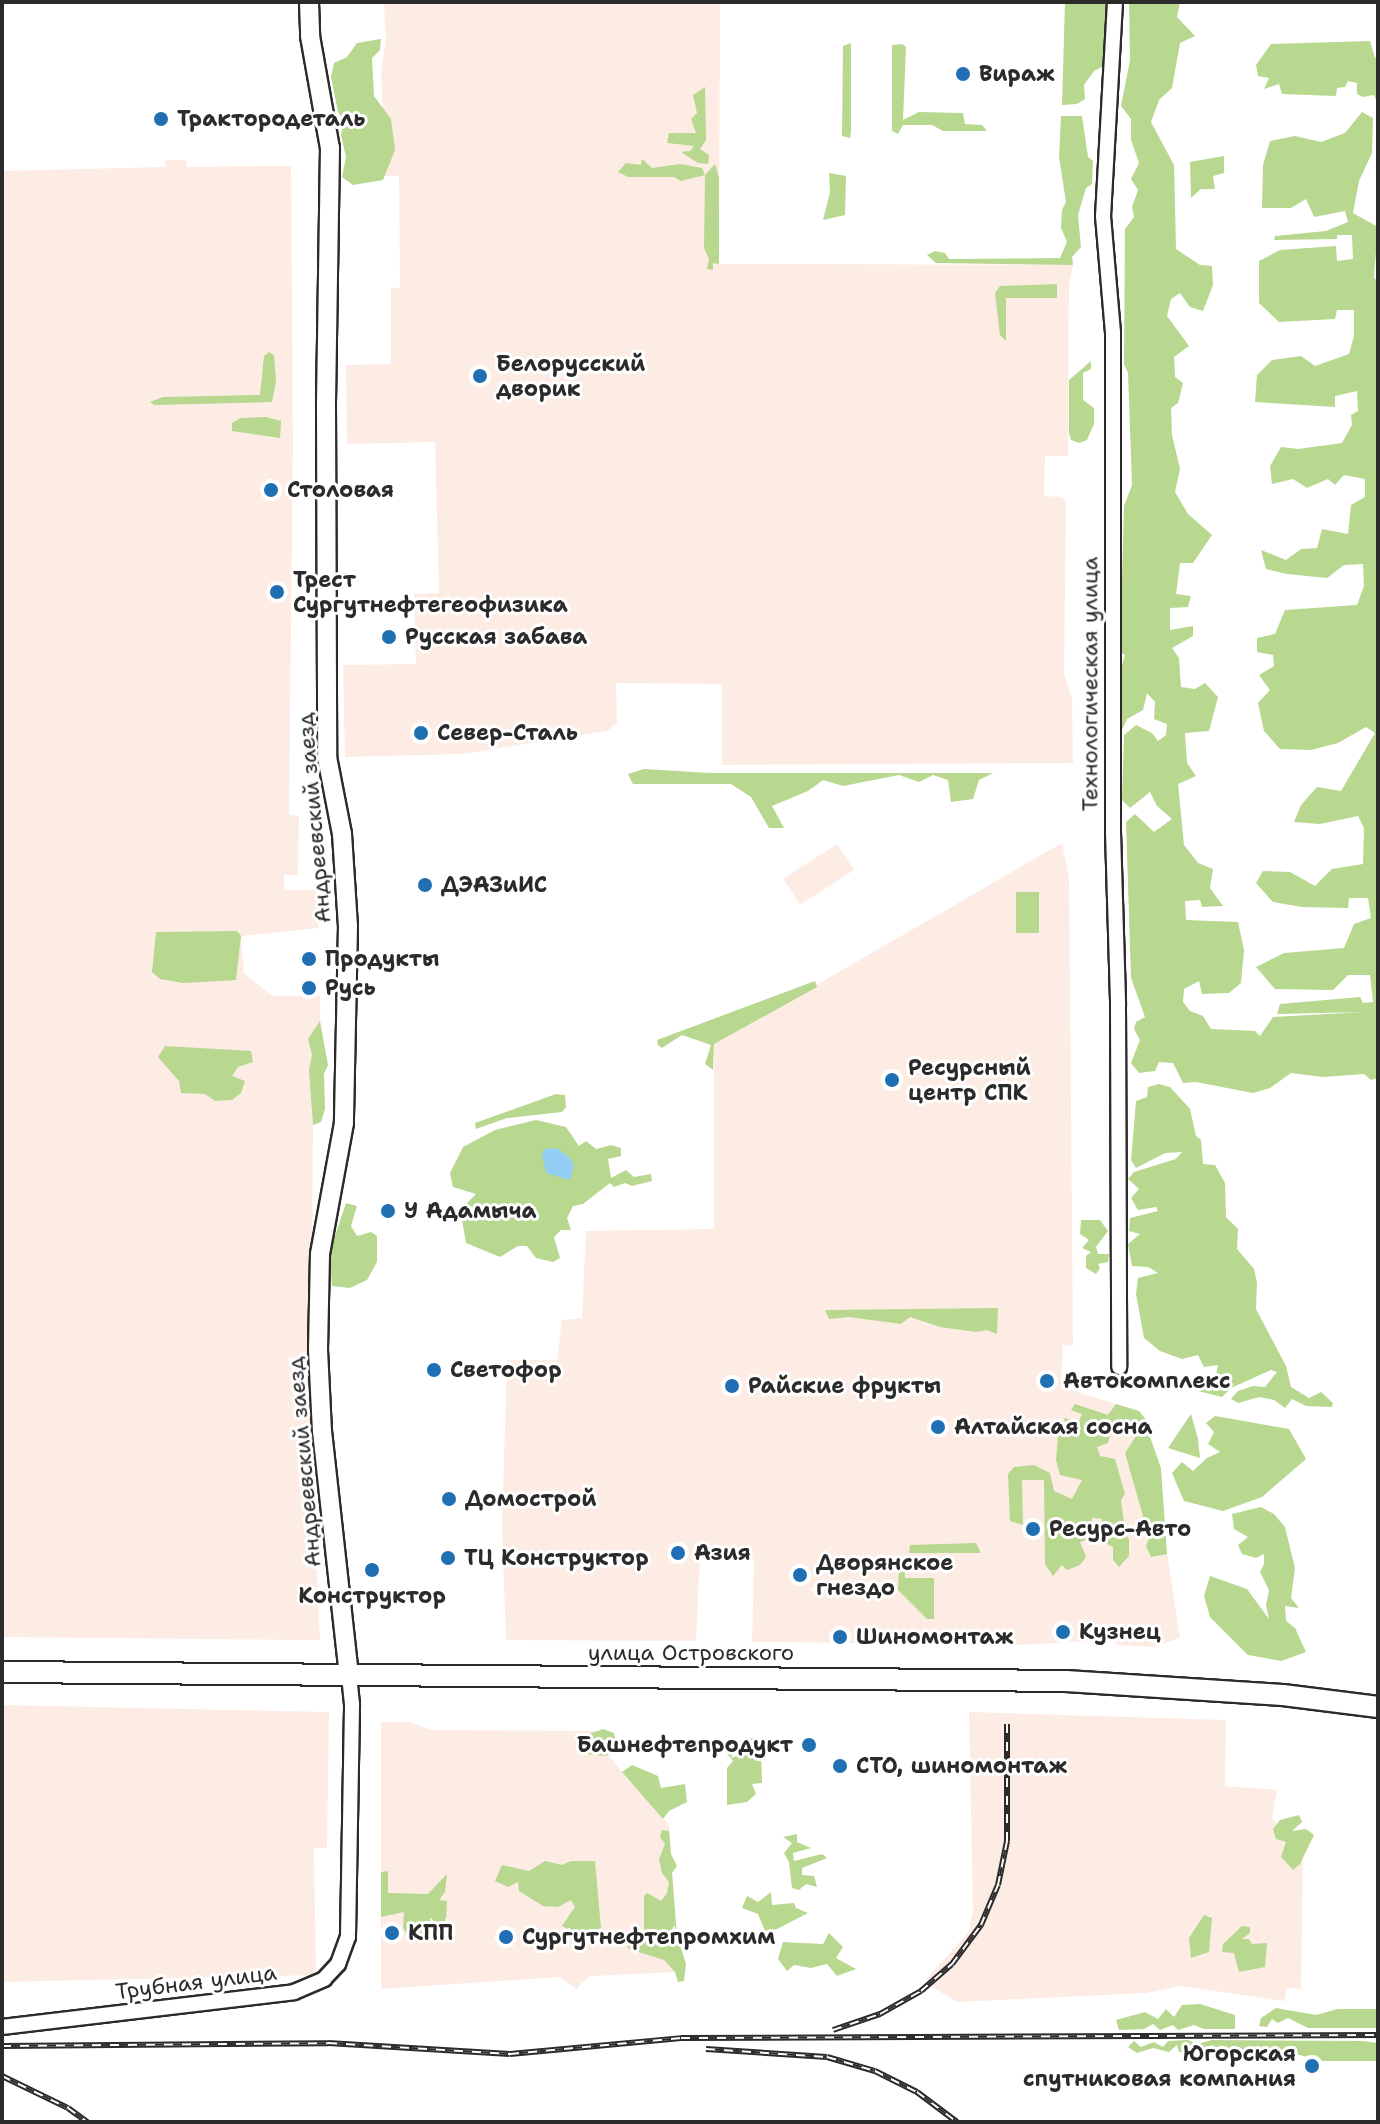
<!DOCTYPE html>
<html>
<head>
<meta charset="utf-8">
<style>
	body { margin:0 }
	#map { position:relative; width:1380px; height:2124px; overflow:hidden; background:#fff; font-family:"Shantell Sans",sans-serif }
	div>[style] { position:absolute }
	[style*='--x'] { left:calc(var(--x)*1px); top:calc(var(--y)*1px); width:calc(var(--w)*1px); rotate:calc(var(--a)*1deg) }
	.built>* { inset:0; background:#fcece4; transform-origin:0 0 }
	.green>* { inset:0; background:#b8d78f; transform-origin:0 0 }
	.water>* { inset:0; background:#94cef4 }
	.roads { filter:drop-shadow(2px 0 #2b2b2b) drop-shadow(-2px 0 #2b2b2b) drop-shadow(0 2px #2b2b2b) drop-shadow(0 -2px #2b2b2b) }
	.minor>* { height:14px; margin:-7px; padding:0 7px; transform-origin:7px; border-radius:7px; background:#fff }
	.tertiary>* { height:18px; margin:-9px; padding:0 9px; transform-origin:9px; border-radius:9px; background:#fff }
	.secondary>* { height:20px; margin:-10px; padding:0 10px; transform-origin:10px; border-radius:10px; background:#fff }
	.rail>* { height:6px; margin-top:-3px; transform-origin:0; background:repeating-linear-gradient(90deg,#fff 0 9px,#2b2b2b 0 18px); box-sizing:border-box; border-block:2px solid #2b2b2b }
	.dots>* { width:22px; height:22px; translate:-50% -50%; box-sizing:border-box; border:4px solid #fff; border-radius:50% }
	span { translate:-50% -50%; white-space:nowrap; text-align:center; line-height:1.15; -webkit-text-stroke:6px #fff; paint-order:stroke }
	.poi-label { font-size:22px; color:#2b2b2b; font-weight:700 }
	.left { translate:0 -50%; text-align:left }
	.right { translate:-100% -50%; text-align:right }
	.street-label { font-size:22px; color:#2b2b2b }
	.frame { position:absolute; inset:0; border:4px solid #2b2b2b; pointer-events:none }
</style>
</head>
<body>
<div id="map">
	<div class="built">
		<div style="clip-path:polygon(394px 2px,720px 2px,719px 264px,1073px 265px,1069px 284px,1068px 456px,1045px 456px,1044px 496px,1062px 497px,1066px 503px,1064px 673px,1072px 699px,1073px 763px,722px 765px,722px 684px,616px 683px,617px 723px,607px 731px,463px 754px,345px 757px,343px 665px,416px 664px,414px 594px,439px 593px,435px 442px,347px 444px,346px 365px,391px 364px,391px 288px,399px 288px,400px 284px,399px 176px,385px 176px,381px 71px,386px 41px,384px 4px)"></div>
		<div style="clip-path:polygon(165px 160px,186px 160px,187px 167px,291px 166px,293px 443px,289px 815px,299px 816px,298px 875px,284px 875px,284px 890px,316px 890px,319px 928px,241px 936px,244px 973px,272px 996px,320px 996px,321px 1122px,313px 1125px,311px 1447px,320px 1640px,2px 1637px,2px 171px,165px 167px)"></div>
		<div style="clip-path:polygon(1062px 843px,1069px 878px,1073px 1346px,1063px 1345px,1061px 1387px,1139px 1411px,1147px 1421px,1180px 1638px,1153px 1647px,1116px 1645px,1114px 1640px,1017px 1645px,752px 1642px,754px 1561px,700px 1557px,696px 1641px,506px 1640px,502px 1526px,507px 1360px,557px 1360px,562px 1320px,582px 1318px,586px 1231px,714px 1229px,714px 1044px)"></div>
		<div style="left:837px;top:844px;width:31px;height:64px;rotate:57deg"></div>
		<div style="clip-path:polygon(2px 1705px,329px 1712px,327px 1848px,314px 1848px,316px 1975px,2px 1982px)"></div>
		<div style="clip-path:polygon(969px 1712px,1226px 1720px,1225px 1786px,1277px 1790px,1272px 1818px,1303px 1855px,1301px 1989px,1287px 1988px,1284px 2001px,1181px 1986px,1146px 1993px,957px 2002px,936px 1989px,926px 1979px,968px 1933px,973px 1911px)"></div>
		<div style="clip-path:polygon(381px 1722px,410px 1722px,431px 1730px,600px 1731px,599px 1745px,669px 1825px,679px 1972px,590px 1976px,576px 1989px,560px 1977px,381px 1989px)"></div>
	</div>
	<div class="green">
		<div style="clip-path:polygon(1065px 2px,1107px 2px,1102px 67px,1094px 71px,1084px 85px,1085px 99px,1077px 104px,1062px 105px)"></div>
		<div style="clip-path:polygon(1129px 2px,1180px 2px,1177px 17px,1195px 36px,1180px 43px,1172px 88px,1159px 100px,1151px 122px,1174px 165px,1176px 249px,1200px 265px,1212px 266px,1213px 285px,1203px 311px,1190px 307px,1180px 293px,1171px 299px,1167px 316px,1189px 346px,1174px 357px,1175px 377px,1183px 383px,1178px 403px,1171px 408px,1172px 435px,1180px 469px,1175px 492px,1188px 514px,1212px 535px,1193px 563px,1180px 563px,1176px 594px,1191px 596px,1188px 607px,1170px 608px,1170px 630px,1193px 626px,1193px 636px,1172px 648px,1179px 658px,1181px 687px,1195px 689px,1205px 683px,1218px 697px,1209px 731px,1185px 733px,1187px 763px,1196px 776px,1178px 784px,1184px 845px,1198px 863px,1213px 869px,1210px 888px,1223px 906px,1202px 907px,1200px 900px,1185px 901px,1186px 920px,1238px 922px,1244px 950px,1241px 983px,1229px 993px,1202px 994px,1199px 981px,1184px 989px,1183px 1002px,1190px 1011px,1203px 1016px,1211px 1029px,1255px 1031px,1260px 1036px,1273px 1017px,1364px 1012px,1277px 1014px,1280px 1004px,1360px 997px,1363px 1003px,1373px 1002px,1370px 975px,1348px 975px,1333px 990px,1275px 989px,1256px 967px,1284px 953px,1344px 948px,1354px 924px,1371px 918px,1368px 898px,1349px 898px,1348px 908px,1302px 907px,1273px 902px,1256px 883px,1263px 871px,1290px 872px,1315px 886px,1332px 869px,1363px 864px,1364px 828px,1358px 816px,1320px 824px,1294px 822px,1301px 805px,1317px 787px,1341px 791px,1375px 733px,1366px 727px,1338px 743px,1311px 750px,1280px 749px,1264px 731px,1258px 703px,1270px 690px,1259px 675px,1274px 666px,1273px 655px,1257px 652px,1257px 638px,1275px 634px,1285px 610px,1357px 605px,1364px 586px,1363px 564px,1344px 565px,1327px 578px,1287px 574px,1266px 569px,1261px 550px,1286px 560px,1301px 549px,1317px 548px,1322px 529px,1348px 534px,1351px 505px,1365px 497px,1365px 479px,1344px 475px,1335px 485px,1328px 479px,1307px 488px,1293px 479px,1272px 484px,1270px 466px,1281px 447px,1298px 449px,1342px 443px,1352px 425px,1351px 415px,1358px 411px,1357px 391px,1335px 396px,1335px 407px,1255px 402px,1257px 375px,1272px 360px,1301px 356px,1315px 366px,1349px 354px,1354px 336px,1354px 310px,1337px 310px,1335px 319px,1279px 322px,1259px 303px,1259px 261px,1280px 250px,1336px 246px,1337px 261px,1353px 259px,1352px 235px,1337px 235px,1337px 239px,1274px 240px,1275px 236px,1326px 231px,1348px 222px,1345px 211px,1314px 217px,1306px 199px,1291px 208px,1262px 208px,1263px 165px,1270px 141px,1295px 136px,1321px 142px,1345px 133px,1362px 112px,1373px 118px,1372px 153px,1359px 181px,1353px 213px,1378px 227px,1374px 277px,1378px 283px,1378px 1078px,1371px 1080px,1364px 1074px,1323px 1077px,1291px 1073px,1270px 1088px,1253px 1093px,1196px 1082px,1183px 1083px,1173px 1063px,1159px 1062px,1155px 1071px,1139px 1073px,1131px 1063px,1140px 1040px,1134px 1029px,1136px 1022px,1145px 1017px,1131px 978px,1126px 822px,1135px 814px,1154px 832px,1172px 819px,1157px 806px,1150px 792px,1130px 808px,1122px 800px,1124px 735px,1136px 725px,1152px 733px,1158px 741px,1166px 735px,1167px 724px,1154px 719px,1155px 702px,1147px 693px,1143px 710px,1127px 719px,1122px 730px,1119px 675px,1125px 655px,1120px 652px,1124px 506px,1132px 485px,1128px 373px,1124px 364px,1125px 229px,1134px 217px,1132px 207px,1138px 190px,1131px 179px,1139px 163px,1131px 140px,1131px 119px,1121px 106px,1130px 60px)"></div>
		<div style="clip-path:polygon(381px 39px,380px 50px,372px 58px,374px 96px,391px 119px,395px 150px,383px 180px,353px 185px,342px 177px,346px 157px,341px 135px,344px 121px,338px 112px,331px 77px,334px 63px,347px 57px,357px 43px)"></div>
		<div style="clip-path:polygon(1370px 41px,1375px 58px,1378px 56px,1378px 104px,1374px 95px,1363px 97px,1357px 94px,1357px 83px,1348px 81px,1345px 87px,1337px 88px,1336px 96px,1282px 94px,1279px 84px,1264px 89px,1269px 78px,1258px 76px,1256px 65px,1271px 44px)"></div>
		<div style="clip-path:polygon(851px 43px,851px 131px,850px 138px,842px 136px,843px 46px)"></div>
		<div style="clip-path:polygon(902px 44px,906px 47px,903px 120px,919px 112px,963px 113px,965px 124px,982px 125px,987px 131px,943px 131px,932px 125px,903px 125px,898px 134px,892px 131px,892px 45px)"></div>
		<div style="clip-path:polygon(705px 87px,706px 140px,700px 149px,709px 155px,708px 164px,698px 163px,681px 152px,690px 151px,694px 146px,667px 143px,669px 133px,696px 133px,691px 119px,697px 113px,693px 95px)"></div>
		<div style="clip-path:polygon(1061px 116px,1082px 116px,1088px 157px,1093px 161px,1092px 184px,1086px 188px,1078px 215px,1081px 247px,1072px 257px,1073px 265px,936px 263px,927px 255px,935px 251px,945px 253px,949px 259px,1060px 258px,1067px 242px,1061px 228px,1062px 210px,1066px 202px,1059px 157px)"></div>
		<div style="clip-path:polygon(1224px 156px,1224px 173px,1213px 176px,1215px 189px,1201px 189px,1191px 198px,1190px 162px)"></div>
		<div style="clip-path:polygon(642px 159px,652px 168px,680px 164px,702px 168px,705px 175px,715px 164px,719px 178px,719px 264px,713px 263px,713px 270px,707px 269px,709px 259px,704px 248px,705px 175px,681px 181px,674px 177px,628px 177px,618px 172px,626px 163px,641px 165px)"></div>
		<div style="clip-path:polygon(829px 173px,846px 176px,845px 215px,823px 220px,830px 192px)"></div>
		<div style="clip-path:polygon(1057px 284px,1057px 298px,1006px 298px,1006px 341px,1000px 335px,995px 293px,1000px 286px)"></div>
		<div style="clip-path:polygon(269px 352px,274px 355px,276px 381px,272px 402px,154px 405px,150px 402px,163px 397px,260px 395px,264px 356px)"></div>
		<div style="clip-path:polygon(1091px 361px,1091px 369px,1083px 373px,1083px 400px,1094px 408px,1094px 424px,1087px 440px,1079px 443px,1071px 440px,1069px 433px,1069px 380px)"></div>
		<div style="clip-path:polygon(266px 417px,281px 421px,280px 438px,232px 431px,232px 423px,241px 418px)"></div>
		<div style="clip-path:polygon(644px 769px,709px 773px,993px 773px,979px 780px,973px 799px,951px 802px,948px 780px,933px 775px,919px 782px,899px 775px,843px 786px,823px 780px,808px 791px,772px 806px,784px 828px,769px 828px,751px 797px,731px 784px,633px 784px,628px 774px)"></div>
		<div style="left:1016px;top:892px;width:23px;height:41px"></div>
		<div style="clip-path:polygon(237px 931px,241px 936px,236px 980px,183px 983px,160px 979px,152px 972px,156px 932px)"></div>
		<div style="clip-path:polygon(815px 981px,817px 987px,714px 1044px,713px 1070px,705px 1064px,711px 1045px,682px 1035px,662px 1048px,658px 1045px,657px 1040px)"></div>
		<div style="clip-path:polygon(320px 1021px,328px 1065px,324px 1074px,325px 1109px,321px 1122px,313px 1125px,309px 1070px,312px 1055px,308px 1039px)"></div>
		<div style="clip-path:polygon(165px 1046px,251px 1051px,253px 1062px,238px 1067px,232px 1076px,245px 1081px,241px 1093px,232px 1100px,215px 1101px,205px 1094px,181px 1093px,179px 1081px,158px 1057px)"></div>
		<div style="clip-path:polygon(1159px 1084px,1170px 1087px,1190px 1109px,1196px 1136px,1201px 1140px,1203px 1164px,1215px 1165px,1225px 1183px,1226px 1217px,1238px 1229px,1237px 1249px,1254px 1269px,1257px 1283px,1256px 1309px,1286px 1366px,1291px 1387px,1309px 1398px,1321px 1392px,1333px 1403px,1332px 1407px,1306px 1406px,1292px 1399px,1285px 1408px,1274px 1400px,1259px 1397px,1238px 1403px,1231px 1399px,1238px 1391px,1253px 1386px,1265px 1387px,1277px 1372px,1271px 1370px,1231px 1388px,1222px 1397px,1194px 1390px,1203px 1380px,1215px 1380px,1218px 1365px,1204px 1367px,1198px 1355px,1182px 1359px,1160px 1351px,1144px 1338px,1136px 1294px,1138px 1278px,1158px 1273px,1148px 1267px,1132px 1266px,1128px 1244px,1140px 1234px,1129px 1231px,1130px 1218px,1158px 1211px,1156px 1207px,1138px 1210px,1131px 1198px,1139px 1189px,1128px 1179px,1134px 1172px,1176px 1159px,1182px 1152px,1165px 1153px,1136px 1168px,1131px 1160px,1136px 1101px,1147px 1097px,1148px 1087px)"></div>
		<div style="clip-path:polygon(556px 1094px,565px 1095px,566px 1107px,562px 1112px,507px 1118px,476px 1129px,475px 1123px)"></div>
		<div style="clip-path:polygon(536px 1120px,566px 1127px,579px 1146px,586px 1141px,596px 1149px,611px 1145px,621px 1148px,621px 1156px,608px 1159px,611px 1178px,626px 1170px,634px 1177px,651px 1174px,652px 1181px,632px 1186px,625px 1183px,614px 1187px,610px 1183px,583px 1204px,573px 1206px,567px 1218px,571px 1230px,561px 1230px,554px 1237px,560px 1258px,553px 1262px,536px 1258px,527px 1246px,518px 1246px,500px 1257px,466px 1243px,462px 1220px,469px 1215px,465px 1205px,476px 1194px,453px 1187px,450px 1173px,463px 1147px,495px 1130px)"></div>
		<div style="clip-path:polygon(346px 1203px,357px 1206px,351px 1226px,357px 1236px,371px 1232px,377px 1236px,377px 1262px,367px 1280px,350px 1288px,332px 1286px,330px 1251px)"></div>
		<div style="clip-path:polygon(1081px 1220px,1100px 1220px,1108px 1231px,1096px 1247px,1098px 1254px,1109px 1254px,1108px 1262px,1098px 1264px,1100px 1268px,1096px 1274px,1086px 1268px,1086px 1256px,1091px 1252px,1082px 1248px,1089px 1240px,1080px 1234px)"></div>
		<div style="clip-path:polygon(998px 1308px,997px 1334px,987px 1330px,976px 1332px,940px 1327px,910px 1317px,901px 1324px,849px 1317px,829px 1319px,825px 1310px)"></div>
		<div style="clip-path:polygon(1075px 1404px,1108px 1415px,1116px 1404px,1139px 1411px,1147px 1421px,1118px 1427px,1106px 1424px,1100px 1436px,1110px 1435px,1108px 1443px,1097px 1447px,1100px 1456px,1115px 1459px,1125px 1494px,1121px 1500px,1124px 1522px,1121px 1530px,1129px 1539px,1129px 1556px,1119px 1567px,1113px 1560px,1113px 1547px,1099px 1540px,1102px 1519px,1092px 1518px,1089px 1539px,1080px 1542px,1086px 1557px,1080px 1565px,1067px 1570px,1062px 1565px,1053px 1576px,1045px 1564px,1044px 1480px,1022px 1480px,1023px 1525px,1010px 1521px,1008px 1474px,1014px 1467px,1034px 1465px,1050px 1473px,1054px 1491px,1072px 1499px,1082px 1480px,1060px 1475px,1056px 1460px,1058px 1435px,1067px 1430px,1064px 1418px,1079px 1421px,1082px 1414px,1071px 1410px)"></div>
		<div style="clip-path:polygon(1191px 1414px,1198px 1439px,1200px 1458px,1168px 1448px)"></div>
		<div style="clip-path:polygon(1215px 1416px,1289px 1429px,1306px 1459px,1262px 1497px,1223px 1511px,1184px 1501px,1172px 1473px,1182px 1462px,1193px 1471px,1207px 1458px,1220px 1452px,1208px 1444px,1214px 1432px,1206px 1423px)"></div>
		<div style="clip-path:polygon(1149px 1434px,1161px 1468px,1167px 1554px,1151px 1557px,1146px 1546px,1150px 1535px,1139px 1527px,1143px 1516px,1125px 1453px,1136px 1436px)"></div>
		<div style="clip-path:polygon(1261px 1507px,1274px 1514px,1285px 1527px,1295px 1568px,1291px 1598px,1299px 1608px,1285px 1606px,1286px 1621px,1295px 1628px,1306px 1652px,1281px 1661px,1248px 1655px,1210px 1617px,1204px 1596px,1210px 1576px,1247px 1589px,1269px 1619px,1266px 1605px,1269px 1590px,1260px 1572px,1264px 1564px,1264px 1554px,1256px 1558px,1242px 1554px,1238px 1545px,1248px 1537px,1234px 1529px,1232px 1514px)"></div>
		<div style="clip-path:polygon(976px 1543px,981px 1553px,909px 1553px,910px 1545px)"></div>
		<div style="clip-path:polygon(904px 1556px,905px 1578px,934px 1578px,934px 1619px,927px 1619px,898px 1590px,899px 1569px)"></div>
		<div style="clip-path:polygon(603px 1729px,614px 1733px,618px 1750px,606px 1756px,585px 1754px,586px 1735px)"></div>
		<div style="clip-path:polygon(753px 1738px,759px 1739px,753px 1746px,761px 1751px,762px 1783px,752px 1784px,756px 1794px,747px 1802px,727px 1805px,727px 1768px,733px 1761px,727px 1754px,728px 1744px)"></div>
		<div style="clip-path:polygon(632px 1765px,658px 1776px,661px 1788px,685px 1784px,687px 1802px,669px 1811px,663px 1819px,622px 1772px)"></div>
		<div style="clip-path:polygon(1299px 1815px,1302px 1822px,1292px 1831px,1306px 1829px,1314px 1835px,1300px 1864px,1293px 1870px,1281px 1857px,1286px 1842px,1276px 1839px,1273px 1829px,1280px 1820px)"></div>
		<div style="clip-path:polygon(662px 1830px,669px 1831px,671px 1854px,677px 1866px,672px 1873px,677px 1936px,686px 1964px,684px 1981px,678px 1982px,675px 1972px,664px 1960px,629px 1949px,625px 1941px,644px 1939px,644px 1896px,647px 1893px,661px 1901px,667px 1893px,669px 1882px,662px 1873px,659px 1859px,665px 1844px,660px 1837px)"></div>
		<div style="clip-path:polygon(797px 1834px,797px 1842px,811px 1848px,793px 1853px,794px 1861px,822px 1854px,827px 1858px,802px 1868px,802px 1875px,814px 1876px,817px 1887px,806px 1884px,799px 1890px,792px 1888px,789px 1862px,784px 1853px,792px 1843px,783px 1837px)"></div>
		<div style="clip-path:polygon(545px 1861px,562px 1865px,571px 1861px,595px 1861px,601px 1928px,581px 1936px,562px 1926px,575px 1907px,571px 1900px,558px 1907px,543px 1906px,519px 1891px,518px 1882px,508px 1887px,495px 1881px,502px 1865px,529px 1871px)"></div>
		<div style="clip-path:polygon(388px 1871px,388px 1893px,428px 1894px,447px 1874px,445px 1892px,439px 1900px,447px 1901px,446px 1922px,432px 1934px,407px 1934px,403px 1928px,404px 1912px,381px 1917px,381px 1872px)"></div>
		<div style="clip-path:polygon(771px 1892px,772px 1905px,794px 1903px,796px 1908px,808px 1913px,777px 1929px,765px 1931px,758px 1914px,742px 1908px,747px 1896px,758px 1902px)"></div>
		<div style="clip-path:polygon(1204px 1915px,1212px 1918px,1209px 1952px,1191px 1958px,1189px 1938px)"></div>
		<div style="clip-path:polygon(1242px 1926px,1250px 1927px,1250px 1933px,1242px 1939px,1249px 1939px,1252px 1944px,1267px 1943px,1265px 1967px,1239px 1972px,1234px 1953px,1222px 1952px,1223px 1944px)"></div>
		<div style="clip-path:polygon(829px 1933px,843px 1947px,836px 1958px,856px 1969px,837px 1976px,827px 1964px,811px 1968px,794px 1965px,787px 1971px,778px 1959px,783px 1942px,823px 1944px)"></div>
		<div style="clip-path:polygon(1200px 2004px,1235px 2015px,1235px 2029px,1204px 2029px,1194px 2025px,1178px 2030px,1173px 2025px,1160px 2030px,1153px 2024px,1144px 2029px,1119px 2030px,1116px 2020px,1145px 2012px,1158px 2019px,1166px 2009px,1174px 2017px,1182px 2005px)"></div>
		<div style="clip-path:polygon(1276px 2008px,1316px 2015px,1338px 2009px,1378px 2009px,1378px 2028px,1308px 2028px,1288px 2018px,1278px 2023px,1272px 2019px,1267px 2027px,1259px 2026px,1261px 2018px)"></div>
		<div style="clip-path:polygon(1188px 2040px,1197px 2044px,1212px 2040px,1363px 2041px,1378px 2043px,1378px 2061px,1321px 2061px,1296px 2054px,1243px 2051px,1229px 2055px,1206px 2047px,1196px 2052px,1179px 2052px,1177px 2045px,1169px 2052px,1153px 2048px,1137px 2053px,1128px 2047px,1134px 2041px,1141px 2047px,1154px 2042px,1163px 2047px,1168px 2041px)"></div>
	</div>
	<div class="water">
		<div style="clip-path:polygon(556px 1148px,569px 1157px,574px 1165px,570px 1180px,546px 1173px,542px 1154px,544px 1149px)"></div>
	</div>
	<div class="roads">
		<div class="minor">
			<div style="--x:1115;--y:2;--w:214;--a:93.2"></div>
			<div style="--x:1103;--y:216;--w:116;--a:85.1"></div>
			<div style="--x:1113;--y:332;--w:500;--a:90"></div>
			<div style="--x:1113;--y:832;--w:173;--a:88.3"></div>
			<div style="--x:1118;--y:1005;--w:362;--a:89.8"></div>
			<div style="--x:2;--y:2027;--w:294;--a:-6.8"></div>
			<div style="--x:294;--y:1992;--w:33;--a:-23"></div>
			<div style="--x:324;--y:1979;--w:21;--a:-47"></div>
			<div style="--x:338;--y:1964;--w:29;--a:-70"></div>
			<div style="--x:348;--y:1937;--w:233;--a:-89"></div>
			<div style="--x:352;--y:1704;--w:28;--a:-96"></div>
		</div>
		<div class="tertiary">
			<div style="--x:309;--y:2;--w:34;--a:88"></div>
			<div style="--x:310;--y:36;--w:114;--a:79.9"></div>
			<div style="--x:330;--y:148;--w:258;--a:90.9"></div>
			<div style="--x:326;--y:406;--w:351;--a:89.8"></div>
			<div style="--x:327;--y:757;--w:78;--a:79"></div>
			<div style="--x:342;--y:834;--w:92;--a:86.3"></div>
			<div style="--x:348;--y:926;--w:197;--a:91.2"></div>
			<div style="--x:344;--y:1123;--w:133;--a:100.4"></div>
			<div style="--x:320;--y:1254;--w:96;--a:91.2"></div>
			<div style="--x:318;--y:1350;--w:81;--a:87.2"></div>
			<div style="--x:322;--y:1431;--w:246;--a:83.7"></div>
		</div>
		<div class="secondary">
			<div style="--x:2;--y:1672;--w:1064;--a:0.48"></div>
			<div style="--x:1066;--y:1681;--w:217;--a:3.7"></div>
			<div style="--x:1283;--y:1695;--w:96;--a:7.2"></div>
		</div>
	</div>
	<div class="rail">
		<div style="--x:833;--y:2030;--w:50;--a:-18.8"></div>
		<div style="--x:880;--y:2014;--w:47;--a:-29.3"></div>
		<div style="--x:921;--y:1991;--w:41;--a:-41.1"></div>
		<div style="--x:952;--y:1964;--w:49;--a:-53.4"></div>
		<div style="--x:981;--y:1925;--w:43;--a:-67"></div>
		<div style="--x:998;--y:1885;--w:45;--a:-78.4"></div>
		<div style="--x:1007;--y:1841;--w:117;--a:-90"></div>
		<div style="--x:2;--y:2046;--w:326;--a:-0.5"></div>
		<div style="--x:328;--y:2043;--w:182;--a:3.5"></div>
		<div style="--x:510;--y:2054;--w:172;--a:-5.3"></div>
		<div style="--x:681;--y:2038;--w:697;--a:-0.25"></div>
		<div style="--x:706;--y:2049;--w:121;--a:3.8"></div>
		<div style="--x:827;--y:2057;--w:50;--a:16.3"></div>
		<div style="--x:875;--y:2071;--w:47;--a:26.6"></div>
		<div style="--x:917;--y:2092;--w:50;--a:36.9"></div>
		<div style="--x:2;--y:2076;--w:73;--a:25.9"></div>
		<div style="--x:68;--y:2108;--w:24;--a:36"></div>
	</div>
	<div class="dots">
		<div style="left:963px;top:74px;background:#1f6fb2"></div>
		<div style="left:161px;top:119px;background:#1f6fb2"></div>
		<div style="left:480px;top:376px;background:#1f6fb2"></div>
		<div style="left:271px;top:490px;background:#1f6fb2"></div>
		<div style="left:277px;top:592px;background:#1f6fb2"></div>
		<div style="left:389px;top:637px;background:#1f6fb2"></div>
		<div style="left:421px;top:733px;background:#1f6fb2"></div>
		<div style="left:425px;top:885px;background:#1f6fb2"></div>
		<div style="left:309px;top:959px;background:#1f6fb2"></div>
		<div style="left:309px;top:988px;background:#1f6fb2"></div>
		<div style="left:892px;top:1080px;background:#1f6fb2"></div>
		<div style="left:388px;top:1211px;background:#1f6fb2"></div>
		<div style="left:434px;top:1370px;background:#1f6fb2"></div>
		<div style="left:1047px;top:1381px;background:#1f6fb2"></div>
		<div style="left:732px;top:1386px;background:#1f6fb2"></div>
		<div style="left:938px;top:1427px;background:#1f6fb2"></div>
		<div style="left:449px;top:1499px;background:#1f6fb2"></div>
		<div style="left:1033px;top:1529px;background:#1f6fb2"></div>
		<div style="left:678px;top:1553px;background:#1f6fb2"></div>
		<div style="left:448px;top:1558px;background:#1f6fb2"></div>
		<div style="left:372px;top:1570px;background:#1f6fb2"></div>
		<div style="left:800px;top:1575px;background:#1f6fb2"></div>
		<div style="left:1063px;top:1632px;background:#1f6fb2"></div>
		<div style="left:840px;top:1637px;background:#1f6fb2"></div>
		<div style="left:809px;top:1745px;background:#1f6fb2"></div>
		<div style="left:840px;top:1766px;background:#1f6fb2"></div>
		<div style="left:392px;top:1933px;background:#1f6fb2"></div>
		<div style="left:506px;top:1937px;background:#1f6fb2"></div>
		<div style="left:1312px;top:2066px;background:#1f6fb2"></div>
	</div>
	<div class="poi-label">
		<span class="left" style="left:979px;top:74px">Вираж</span>
		<span class="left" style="left:177px;top:119px">Трактородеталь</span>
		<span class="left" style="left:496px;top:376px">Белорусский<br>дворик</span>
		<span class="left" style="left:287px;top:490px">Столовая</span>
		<span class="left" style="left:293px;top:592px">Трест<br>Сургутнефтегеофизика</span>
		<span class="left" style="left:405px;top:637px">Русская забава</span>
		<span class="left" style="left:437px;top:733px">Север-Сталь</span>
		<span class="left" style="left:441px;top:885px">ДЭАЗиИС</span>
		<span class="left" style="left:325px;top:959px">Продукты</span>
		<span class="left" style="left:325px;top:988px">Русь</span>
		<span class="left" style="left:908px;top:1080px">Ресурсный<br>центр СПК</span>
		<span class="left" style="left:404px;top:1211px">У Адамыча</span>
		<span class="left" style="left:450px;top:1370px">Светофор</span>
		<span class="left" style="left:1063px;top:1381px">Автокомплекс</span>
		<span class="left" style="left:748px;top:1386px">Райские фрукты</span>
		<span class="left" style="left:954px;top:1427px">Алтайская сосна</span>
		<span class="left" style="left:465px;top:1499px">Домострой</span>
		<span class="left" style="left:1049px;top:1529px">Ресурс-Авто</span>
		<span class="left" style="left:694px;top:1553px">Азия</span>
		<span class="left" style="left:464px;top:1558px">ТЦ Конструктор</span>
		<span class="left" style="left:816px;top:1575px">Дворянское<br>гнездо</span>
		<span style="left:372px;top:1596px">Конструктор</span>
		<span class="left" style="left:1079px;top:1632px">Кузнец</span>
		<span class="left" style="left:856px;top:1637px">Шиномонтаж</span>
		<span class="right" style="left:793px;top:1745px">Башнефтепродукт</span>
		<span class="left" style="left:856px;top:1766px">СТО, шиномонтаж</span>
		<span class="left" style="left:408px;top:1933px">КПП</span>
		<span class="left" style="left:522px;top:1937px">Сургутнефтепромхим</span>
		<span class="right" style="left:1296px;top:2066px">Югорская<br>спутниковая компания</span>
	</div>
	<div class="street-label">
		<span style="left:1090px;top:684px;rotate:-90deg">Технологическая улица</span>
		<span style="left:314px;top:818px;rotate:-95deg">Андреевский заезд</span>
		<span style="left:304px;top:1462px;rotate:-95deg">Андреевский заезд</span>
		<span style="left:691px;top:1653px">улица Островского</span>
		<span style="left:196px;top:1982px;rotate:-7deg">Трубная улица</span>
	</div>
	<div class="frame"></div>
</div>
</body>
</html>
